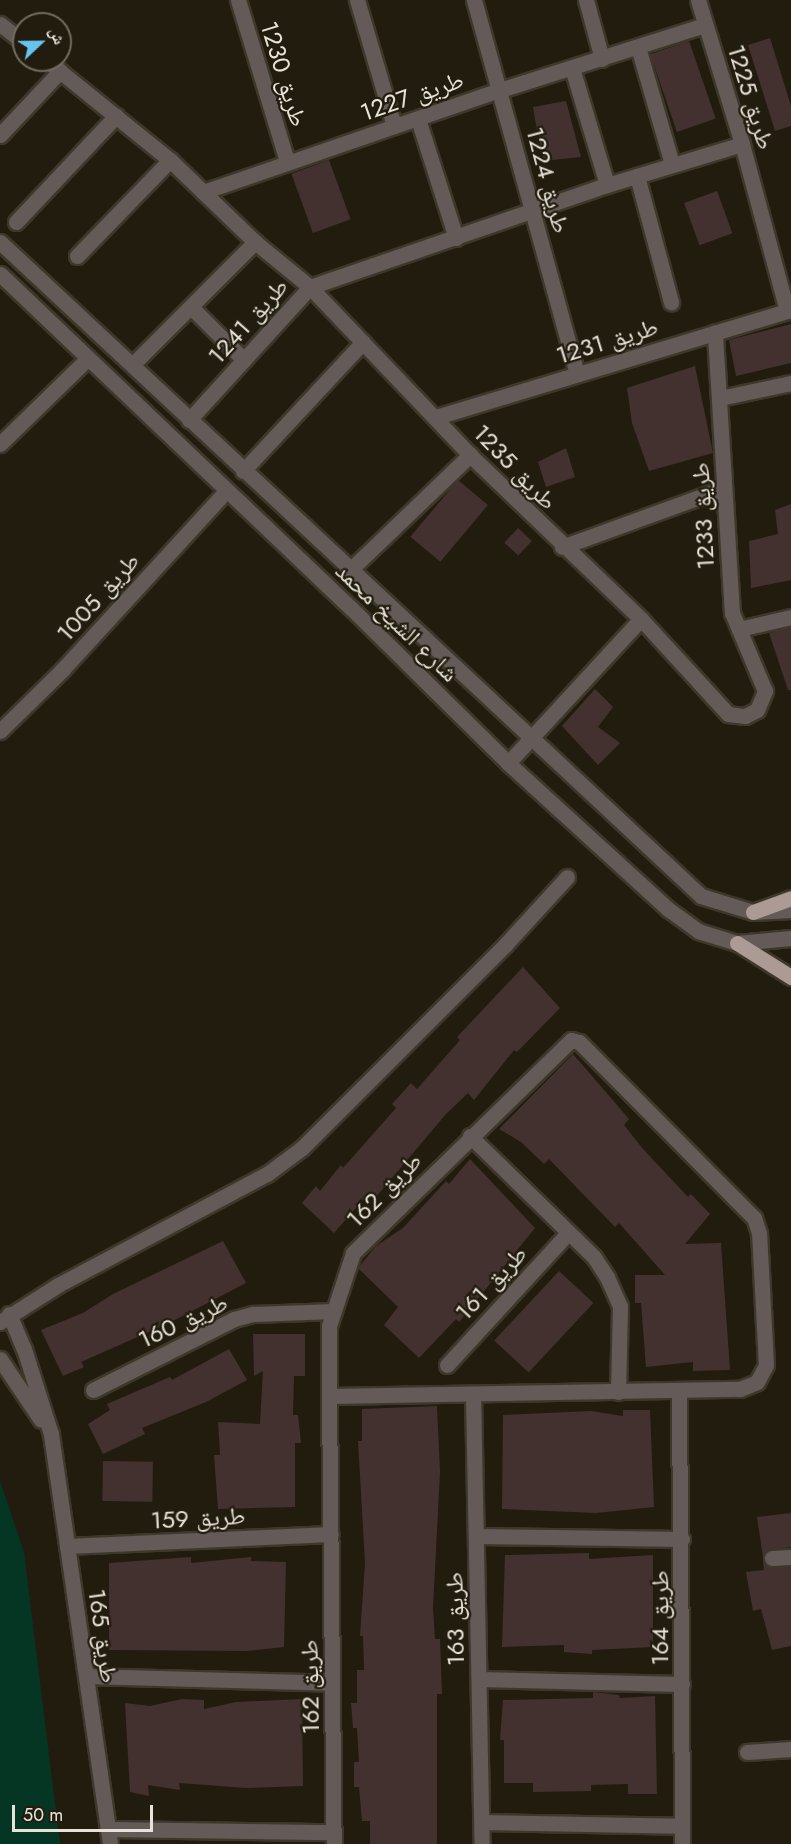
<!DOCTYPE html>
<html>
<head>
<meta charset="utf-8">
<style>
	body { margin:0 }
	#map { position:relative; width:791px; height:1844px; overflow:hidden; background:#221c0e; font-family:Jost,"Noto Naskh Arabic",sans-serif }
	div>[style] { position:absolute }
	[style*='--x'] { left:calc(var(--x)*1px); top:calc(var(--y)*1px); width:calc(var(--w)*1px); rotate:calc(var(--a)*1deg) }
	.green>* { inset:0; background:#043623 }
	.building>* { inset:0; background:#433130; transform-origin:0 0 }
	.roads { filter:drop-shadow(2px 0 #3e382b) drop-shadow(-2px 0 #3e382b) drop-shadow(0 2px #3e382b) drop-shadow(0 -2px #3e382b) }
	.minor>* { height:15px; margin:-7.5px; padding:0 7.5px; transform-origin:7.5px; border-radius:7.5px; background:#645b58 }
	.tertiary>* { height:15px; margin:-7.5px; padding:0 7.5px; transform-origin:7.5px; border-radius:7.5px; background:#645b58 }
	.primary>* { height:15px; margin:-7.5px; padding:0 7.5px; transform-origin:7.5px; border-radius:7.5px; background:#ac9b95 }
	span { translate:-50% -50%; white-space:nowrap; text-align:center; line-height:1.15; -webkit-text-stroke:4.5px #221c0e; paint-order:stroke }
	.street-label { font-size:24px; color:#e7e3da }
	.north { position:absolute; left:12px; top:12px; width:60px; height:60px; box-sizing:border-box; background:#221c0e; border:2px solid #716c60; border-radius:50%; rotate:68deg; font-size:16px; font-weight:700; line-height:24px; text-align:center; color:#e7e3da }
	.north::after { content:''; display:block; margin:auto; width:21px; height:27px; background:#66c4ef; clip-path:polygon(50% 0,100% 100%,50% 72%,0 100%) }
	.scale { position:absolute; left:12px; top:1805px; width:141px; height:27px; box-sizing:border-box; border:3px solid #e7e3da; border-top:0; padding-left:8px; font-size:18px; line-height:21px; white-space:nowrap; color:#e7e3da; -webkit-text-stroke:4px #221c0e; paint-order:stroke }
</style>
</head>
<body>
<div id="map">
	<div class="green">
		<div style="clip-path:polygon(0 1481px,24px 1552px,60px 1844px,0 1844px)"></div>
	</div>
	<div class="building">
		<div style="clip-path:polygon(770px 38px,791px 106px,791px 126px,775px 131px,748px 45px)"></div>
		<div style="left:689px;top:41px;width:82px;height:41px;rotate:71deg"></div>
		<div style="clip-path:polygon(566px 101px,581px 157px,542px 161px,533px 107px)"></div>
		<div style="left:329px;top:160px;width:63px;height:40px;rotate:70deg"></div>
		<div style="left:717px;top:191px;width:45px;height:35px;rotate:70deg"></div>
		<div style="clip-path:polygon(791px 324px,791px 363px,736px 376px,729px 340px)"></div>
		<div style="clip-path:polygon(695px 366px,713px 453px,649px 471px,632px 423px,627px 388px)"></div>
		<div style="clip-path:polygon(566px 448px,575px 477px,546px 487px,538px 462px)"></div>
		<div style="left:458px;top:480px;width:39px;height:74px;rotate:40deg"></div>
		<div style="clip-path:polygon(791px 504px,791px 580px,751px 588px,749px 541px,778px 534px,775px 510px)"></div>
		<div style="left:518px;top:528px;width:19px;height:20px;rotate:43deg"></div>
		<div style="clip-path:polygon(791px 627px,791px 690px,788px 690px,769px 633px)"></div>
		<div style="clip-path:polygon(595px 689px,613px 707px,598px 727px,620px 743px,598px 765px,562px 726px)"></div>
		<div style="clip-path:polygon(523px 967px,560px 1008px,517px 1052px,514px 1050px,474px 1100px,468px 1093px,446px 1114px,376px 1197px,370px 1192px,334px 1233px,302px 1203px,316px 1186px,320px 1191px,341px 1165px,343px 1168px,396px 1108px,392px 1104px,411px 1083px,417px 1089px,460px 1040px,457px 1037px)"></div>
		<div style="clip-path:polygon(573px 1054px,629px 1119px,624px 1125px,643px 1149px,688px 1197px,691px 1194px,710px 1214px,685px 1244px,721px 1243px,730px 1370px,693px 1371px,693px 1362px,646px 1367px,641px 1303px,635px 1303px,635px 1275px,665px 1275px,619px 1223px,615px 1227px,549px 1159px,544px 1164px,521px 1142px,499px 1129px)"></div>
		<div style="clip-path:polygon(470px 1159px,535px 1228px,459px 1322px,456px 1319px,419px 1358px,384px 1325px,398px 1307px,358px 1268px,376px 1246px,403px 1228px,446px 1181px,449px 1184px)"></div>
		<div style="clip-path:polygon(223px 1241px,246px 1283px,169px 1323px,81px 1362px,84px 1367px,63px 1376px,41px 1330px,83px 1313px,113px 1294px)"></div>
		<div style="left:559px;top:1271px;width:47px;height:95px;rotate:43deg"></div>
		<div style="clip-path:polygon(253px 1334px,305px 1334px,305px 1376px,294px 1376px,293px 1415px,298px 1415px,301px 1443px,295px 1443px,295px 1507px,218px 1509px,214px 1455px,220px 1455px,218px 1422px,260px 1424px,263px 1371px,254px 1376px)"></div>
		<div style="clip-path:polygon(229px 1349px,247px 1380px,206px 1402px,142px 1428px,145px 1434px,103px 1454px,88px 1424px,110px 1410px,107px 1404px,170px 1377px,172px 1380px)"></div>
		<div style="clip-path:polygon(437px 1406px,440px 1472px,433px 1608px,435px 1639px,440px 1639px,442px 1694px,437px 1694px,437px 1844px,370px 1844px,370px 1821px,362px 1821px,359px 1787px,354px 1787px,354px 1762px,359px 1762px,357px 1728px,353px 1728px,351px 1703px,357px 1703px,357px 1670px,364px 1670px,363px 1636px,360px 1636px,365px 1563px,358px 1441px,362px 1441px,362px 1409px)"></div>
		<div style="clip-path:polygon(623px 1410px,650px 1410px,654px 1507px,596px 1513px,502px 1509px,503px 1415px,591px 1411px,623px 1416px)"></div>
		<div style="left:103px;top:1461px;width:50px;height:40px;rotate:1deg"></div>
		<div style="clip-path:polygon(791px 1513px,791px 1547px,767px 1550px,763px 1557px,757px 1517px)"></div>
		<div style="clip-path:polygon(589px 1553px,589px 1559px,653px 1555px,653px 1647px,592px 1650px,592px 1654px,564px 1652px,564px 1645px,502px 1647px,505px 1555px)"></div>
		<div style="clip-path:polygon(191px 1557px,191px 1563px,251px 1557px,251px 1561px,286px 1562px,284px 1647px,248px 1651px,109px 1650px,109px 1563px)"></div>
		<div style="clip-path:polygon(763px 1561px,772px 1568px,791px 1567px,791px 1646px,772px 1650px,761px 1609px,753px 1611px,746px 1572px,764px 1570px)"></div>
		<div style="clip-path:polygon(593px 1692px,619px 1695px,620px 1698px,655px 1696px,657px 1794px,628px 1794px,628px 1784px,591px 1785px,591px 1791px,533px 1792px,533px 1783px,504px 1783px,504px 1740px,500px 1740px,503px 1700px,593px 1698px)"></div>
		<div style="clip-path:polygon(182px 1699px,204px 1700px,204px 1709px,236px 1702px,302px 1699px,303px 1786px,246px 1788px,179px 1783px,180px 1790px,148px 1785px,149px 1796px,130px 1792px,125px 1703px,150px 1706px)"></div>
	</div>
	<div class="roads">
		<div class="minor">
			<div style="--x:238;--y:0;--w:168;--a:73.1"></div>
			<div style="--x:357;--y:0;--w:131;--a:73.6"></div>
			<div style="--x:474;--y:0;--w:387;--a:74.6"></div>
			<div style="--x:586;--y:0;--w:61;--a:74.8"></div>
			<div style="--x:698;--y:0;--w:151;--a:73"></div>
			<div style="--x:742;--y:144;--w:173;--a:74.9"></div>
			<div style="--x:0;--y:24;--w:31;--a:38"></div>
			<div style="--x:638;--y:47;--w:122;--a:73.8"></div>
			<div style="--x:46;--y:60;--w:159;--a:38.9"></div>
			<div style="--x:170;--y:160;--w:118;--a:44"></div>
			<div style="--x:255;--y:242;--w:71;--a:39.3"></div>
			<div style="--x:310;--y:287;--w:232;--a:46.4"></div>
			<div style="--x:470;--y:455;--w:237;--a:43.8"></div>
			<div style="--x:641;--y:619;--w:129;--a:47.5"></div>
			<div style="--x:728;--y:714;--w:17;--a:7"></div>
			<div style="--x:745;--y:716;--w:13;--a:-27"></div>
			<div style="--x:757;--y:710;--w:21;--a:-67"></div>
			<div style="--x:765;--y:691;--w:85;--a:-112.9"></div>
			<div style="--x:732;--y:613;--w:281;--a:-93.5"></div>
			<div style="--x:572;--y:68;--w:122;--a:73.3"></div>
			<div style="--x:418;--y:119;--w:125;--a:72.3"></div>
			<div style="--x:0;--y:135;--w:88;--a:-46.8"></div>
			<div style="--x:637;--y:176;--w:131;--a:74.9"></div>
			<div style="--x:203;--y:192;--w:314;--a:-19"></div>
			<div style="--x:500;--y:90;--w:215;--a:-17.6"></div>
			<div style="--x:16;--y:222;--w:146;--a:-46.7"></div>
			<div style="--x:77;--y:256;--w:134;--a:-45.9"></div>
			<div style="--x:191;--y:307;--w:75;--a:45"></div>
			<div style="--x:133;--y:364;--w:173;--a:-45"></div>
			<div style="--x:720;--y:398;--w:73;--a:-11.9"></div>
			<div style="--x:436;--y:417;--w:371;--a:-16.8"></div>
			<div style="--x:189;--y:420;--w:180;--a:-47.7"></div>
			<div style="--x:310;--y:287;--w:314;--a:-19"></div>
			<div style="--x:607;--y:185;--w:141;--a:-16.9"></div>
			<div style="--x:0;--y:444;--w:123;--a:-44.3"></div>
			<div style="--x:243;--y:471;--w:176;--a:-47.1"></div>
			<div style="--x:562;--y:547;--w:172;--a:-20"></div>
			<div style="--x:349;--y:571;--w:168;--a:-43.8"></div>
			<div style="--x:739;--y:629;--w:53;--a:-13"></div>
			<div style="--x:0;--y:731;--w:88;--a:-44.5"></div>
			<div style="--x:63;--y:669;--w:241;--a:-47.5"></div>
			<div style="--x:508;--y:763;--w:196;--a:-47.3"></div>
			<div style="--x:470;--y:1136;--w:173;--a:44.3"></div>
			<div style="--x:594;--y:1257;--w:24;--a:57"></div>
			<div style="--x:607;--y:1277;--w:32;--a:66"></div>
			<div style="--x:620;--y:1306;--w:86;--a:91.3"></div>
			<div style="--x:9;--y:1314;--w:38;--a:67"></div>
			<div style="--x:24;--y:1349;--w:89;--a:72.4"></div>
			<div style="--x:51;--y:1434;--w:414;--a:81.8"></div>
			<div style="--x:0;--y:1322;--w:69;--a:-32.5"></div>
			<div style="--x:58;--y:1285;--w:237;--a:-28"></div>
			<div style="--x:267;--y:1174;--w:44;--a:-36.6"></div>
			<div style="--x:302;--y:1148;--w:287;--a:-45"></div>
			<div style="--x:505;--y:945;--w:92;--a:-47.6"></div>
			<div style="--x:0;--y:1359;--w:73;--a:56.1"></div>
			<div style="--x:447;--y:1365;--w:179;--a:-47.5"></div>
			<div style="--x:93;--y:1390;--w:158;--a:-26.7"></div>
			<div style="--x:234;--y:1319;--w:20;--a:-15"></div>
			<div style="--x:253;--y:1314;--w:81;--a:-2.1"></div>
			<div style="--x:679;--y:1392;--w:452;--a:89.6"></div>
			<div style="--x:473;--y:1394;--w:450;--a:88.9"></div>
			<div style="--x:329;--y:1396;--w:411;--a:-1"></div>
			<div style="--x:740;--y:1389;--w:18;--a:-22"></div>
			<div style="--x:757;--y:1382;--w:19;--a:-62"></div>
			<div style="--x:766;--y:1365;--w:132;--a:-93"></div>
			<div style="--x:759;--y:1233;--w:16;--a:-108"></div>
			<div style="--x:754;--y:1218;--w:248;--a:-134.8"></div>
			<div style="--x:579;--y:1042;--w:8;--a:-166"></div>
			<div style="--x:571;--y:1040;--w:305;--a:135.7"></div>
			<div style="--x:353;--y:1253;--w:77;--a:108.2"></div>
			<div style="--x:329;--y:1326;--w:70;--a:90"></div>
			<div style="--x:329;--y:1396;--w:448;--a:89.4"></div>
			<div style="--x:476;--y:1536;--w:206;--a:0.8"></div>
			<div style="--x:67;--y:1546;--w:264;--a:-2.6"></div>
			<div style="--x:772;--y:1558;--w:19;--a:-3"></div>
			<div style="--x:86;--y:1676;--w:246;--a:1.6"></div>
			<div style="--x:479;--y:1679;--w:203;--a:1.4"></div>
			<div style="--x:747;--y:1752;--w:44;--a:-3.9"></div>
			<div style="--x:482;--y:1822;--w:200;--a:1.1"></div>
			<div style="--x:108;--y:1829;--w:226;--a:0.8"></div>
		</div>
		<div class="tertiary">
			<div style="--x:0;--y:242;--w:959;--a:43.01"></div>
			<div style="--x:701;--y:896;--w:54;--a:17.1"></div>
			<div style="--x:753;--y:912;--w:38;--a:-3"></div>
			<div style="--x:0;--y:274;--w:485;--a:43.6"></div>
			<div style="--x:351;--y:608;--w:221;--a:44.6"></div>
			<div style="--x:508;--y:763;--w:217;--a:42.4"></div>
			<div style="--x:668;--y:909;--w:37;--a:36"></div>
			<div style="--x:698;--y:931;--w:41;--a:17.1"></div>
			<div style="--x:737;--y:943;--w:54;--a:-5.3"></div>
		</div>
		<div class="primary">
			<div style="--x:753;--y:912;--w:40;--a:-20.2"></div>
			<div style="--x:737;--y:943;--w:64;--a:32.2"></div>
		</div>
	</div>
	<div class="street-label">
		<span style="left:284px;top:74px;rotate:73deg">طريق 1230</span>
		<span style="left:412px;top:96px;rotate:-19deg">طريق 1227</span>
		<span style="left:751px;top:97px;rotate:73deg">طريق 1225</span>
		<span style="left:548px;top:180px;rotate:75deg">طريق 1224</span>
		<span style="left:248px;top:321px;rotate:-48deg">طريق 1241</span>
		<span style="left:607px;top:341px;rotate:-17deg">طريق 1231</span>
		<span style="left:515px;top:467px;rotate:46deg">طريق 1235</span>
		<span style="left:703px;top:516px;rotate:-93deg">طريق 1233</span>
		<span style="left:98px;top:597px;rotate:-48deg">طريق 1005</span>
		<span style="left:397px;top:622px;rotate:44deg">شارع الشيخ محمد</span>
		<span style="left:384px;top:1190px;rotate:-45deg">طريق 162</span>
		<span style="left:491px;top:1283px;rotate:-47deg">طريق 161</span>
		<span style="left:183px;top:1321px;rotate:-25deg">طريق 160</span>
		<span style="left:198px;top:1518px;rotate:-3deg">طريق 159</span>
		<span style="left:660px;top:1618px;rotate:-90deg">طريق 164</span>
		<span style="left:455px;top:1619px;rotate:-91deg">طريق 163</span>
		<span style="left:103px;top:1636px;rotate:82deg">طريق 165</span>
		<span style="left:310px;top:1687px;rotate:-91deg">طريق 162</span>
	</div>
	<div class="north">ش</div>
	<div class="scale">50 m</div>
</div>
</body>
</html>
